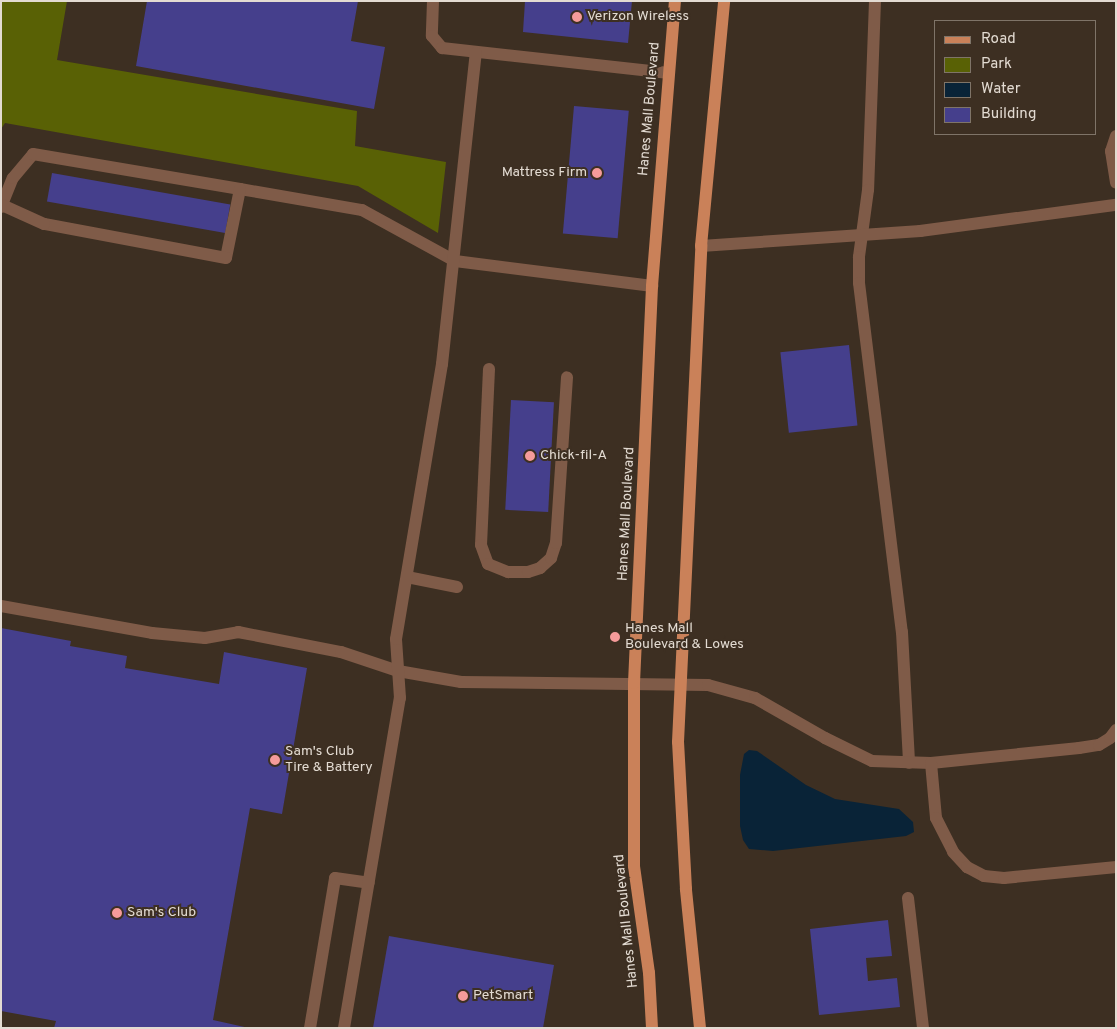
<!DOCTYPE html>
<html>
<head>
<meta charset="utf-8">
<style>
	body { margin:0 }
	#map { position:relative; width:1117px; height:1029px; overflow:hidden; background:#3d2f22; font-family:Overpass,sans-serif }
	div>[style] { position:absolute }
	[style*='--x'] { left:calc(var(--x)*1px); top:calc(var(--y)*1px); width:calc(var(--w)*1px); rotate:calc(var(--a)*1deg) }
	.green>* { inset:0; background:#596105 }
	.water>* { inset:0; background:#092337 }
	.building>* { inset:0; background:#453f8c; transform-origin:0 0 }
	.minor>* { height:12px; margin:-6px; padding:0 6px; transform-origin:6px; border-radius:6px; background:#7f5b48 }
	.major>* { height:12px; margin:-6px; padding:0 6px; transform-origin:6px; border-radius:6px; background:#ca8159 }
	.dots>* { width:14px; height:14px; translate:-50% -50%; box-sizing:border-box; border:2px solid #3d2f22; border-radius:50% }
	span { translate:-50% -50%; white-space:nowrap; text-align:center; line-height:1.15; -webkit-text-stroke:4px #3d2f22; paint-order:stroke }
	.poi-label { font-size:14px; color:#e3dbd2 }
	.left { translate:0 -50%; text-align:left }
	.right { translate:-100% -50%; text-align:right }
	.street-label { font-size:14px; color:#e3dbd2 }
	.frame { position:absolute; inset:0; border:2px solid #e3dbd2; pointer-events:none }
	.legend { position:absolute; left:934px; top:20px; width:162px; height:115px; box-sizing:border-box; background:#3d2f22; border:1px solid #7f7468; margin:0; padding:6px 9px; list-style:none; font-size:15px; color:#e3dbd2 }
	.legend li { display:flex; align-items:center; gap:10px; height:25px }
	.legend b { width:25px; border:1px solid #7f7468 }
</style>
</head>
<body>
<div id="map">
	<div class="green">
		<div style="clip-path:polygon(1px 1px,67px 1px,57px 60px,357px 111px,355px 146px,446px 162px,438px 233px,358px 186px,5px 123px,1px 129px)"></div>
	</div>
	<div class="water">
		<div style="clip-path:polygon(749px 750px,757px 751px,806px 785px,835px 799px,899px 809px,913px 822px,914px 832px,906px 836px,773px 851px,749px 849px,743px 840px,740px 826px,740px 775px,744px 754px)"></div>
	</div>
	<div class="building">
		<div style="clip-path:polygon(147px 1px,358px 1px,351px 41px,385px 47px,374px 109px,136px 66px)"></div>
		<div style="clip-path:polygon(525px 1px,632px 1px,628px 43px,523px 32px)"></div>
		<div style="left:574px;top:106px;width:55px;height:128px;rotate:5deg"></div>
		<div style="left:52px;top:173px;width:181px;height:29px;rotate:10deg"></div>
		<div style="left:849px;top:345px;width:81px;height:69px;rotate:84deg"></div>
		<div style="left:511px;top:400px;width:43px;height:110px;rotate:3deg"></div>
		<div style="clip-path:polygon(1px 628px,71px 641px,70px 646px,127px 656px,125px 668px,219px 684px,224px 652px,307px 668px,282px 814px,250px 808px,213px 1020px,249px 1028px,54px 1028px,56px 1021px,1px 1011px)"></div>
		<div style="clip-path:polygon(888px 920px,892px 956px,866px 958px,868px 981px,897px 978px,900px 1007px,819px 1015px,810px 929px)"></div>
		<div style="clip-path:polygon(389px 936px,554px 965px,543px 1028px,373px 1028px)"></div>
	</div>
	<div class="minor">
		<div style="--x:433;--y:1;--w:35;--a:92"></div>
		<div style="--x:432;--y:36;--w:16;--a:50"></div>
		<div style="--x:442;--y:48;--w:226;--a:6.3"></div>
		<div style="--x:875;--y:1;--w:189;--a:92.1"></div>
		<div style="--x:868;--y:190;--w:68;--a:97.7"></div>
		<div style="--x:859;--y:257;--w:26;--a:90"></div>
		<div style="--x:859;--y:283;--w:352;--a:83"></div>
		<div style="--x:902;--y:632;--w:131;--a:86.9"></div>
		<div style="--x:1116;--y:136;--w:16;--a:108"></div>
		<div style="--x:1111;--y:151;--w:32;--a:81"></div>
		<div style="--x:240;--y:189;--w:124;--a:9.8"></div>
		<div style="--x:362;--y:210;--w:106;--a:28.7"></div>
		<div style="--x:455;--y:261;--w:199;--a:7.2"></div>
		<div style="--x:1;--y:207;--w:31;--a:-68"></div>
		<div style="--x:13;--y:178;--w:31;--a:-50"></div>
		<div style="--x:33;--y:154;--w:210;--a:9.6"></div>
		<div style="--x:240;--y:189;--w:70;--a:101.5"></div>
		<div style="--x:226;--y:258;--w:185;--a:-169.4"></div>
		<div style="--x:44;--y:224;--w:46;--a:-155.7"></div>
		<div style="--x:701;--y:246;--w:220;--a:-3.9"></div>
		<div style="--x:920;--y:231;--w:198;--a:-7.6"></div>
		<div style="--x:489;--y:369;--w:176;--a:92.6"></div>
		<div style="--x:481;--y:545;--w:20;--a:70"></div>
		<div style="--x:488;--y:564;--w:22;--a:22"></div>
		<div style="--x:508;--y:572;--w:20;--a:0"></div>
		<div style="--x:528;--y:572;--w:13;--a:-18"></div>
		<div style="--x:540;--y:568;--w:15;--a:-42"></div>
		<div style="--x:551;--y:558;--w:16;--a:-72"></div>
		<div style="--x:556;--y:543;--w:166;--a:-86.2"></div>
		<div style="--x:407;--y:577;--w:51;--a:11.3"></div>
		<div style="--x:1;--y:606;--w:153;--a:10.1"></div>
		<div style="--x:152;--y:633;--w:53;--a:5.4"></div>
		<div style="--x:205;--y:638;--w:34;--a:-10"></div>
		<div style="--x:238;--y:632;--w:105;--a:11"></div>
		<div style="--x:341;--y:652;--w:60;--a:18.4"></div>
		<div style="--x:398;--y:671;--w:64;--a:9.9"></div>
		<div style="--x:461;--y:682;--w:247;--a:0.7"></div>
		<div style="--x:708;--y:685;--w:49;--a:15.5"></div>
		<div style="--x:755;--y:698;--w:81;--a:29.7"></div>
		<div style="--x:825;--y:738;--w:52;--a:26.1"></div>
		<div style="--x:872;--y:761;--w:59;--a:1.9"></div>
		<div style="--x:931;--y:763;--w:149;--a:-5.8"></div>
		<div style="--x:1079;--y:748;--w:20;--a:-9"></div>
		<div style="--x:1099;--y:745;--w:13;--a:-32"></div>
		<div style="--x:1110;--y:738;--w:10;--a:-53"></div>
		<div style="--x:931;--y:763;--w:55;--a:84.8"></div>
		<div style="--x:936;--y:818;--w:38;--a:63"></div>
		<div style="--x:953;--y:852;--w:21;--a:47"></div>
		<div style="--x:967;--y:867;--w:19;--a:28"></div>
		<div style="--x:984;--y:876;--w:20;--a:6"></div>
		<div style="--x:1004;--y:878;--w:113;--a:-5.6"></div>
		<div style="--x:908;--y:898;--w:131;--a:83.4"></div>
		<div style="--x:310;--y:1028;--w:152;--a:-80.5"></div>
		<div style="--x:335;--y:878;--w:34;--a:8"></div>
		<div style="--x:344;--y:1028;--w:335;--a:-80.4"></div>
		<div style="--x:400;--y:698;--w:59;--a:-93.9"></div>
		<div style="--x:396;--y:639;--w:279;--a:-80.5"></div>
		<div style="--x:442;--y:364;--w:313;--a:-83.8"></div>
	</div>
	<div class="major">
		<div style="--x:652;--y:1028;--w:55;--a:-93.1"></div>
		<div style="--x:649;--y:973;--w:108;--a:-98"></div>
		<div style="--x:634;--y:866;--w:183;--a:-90"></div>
		<div style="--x:634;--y:683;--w:397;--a:-87.4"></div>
		<div style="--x:652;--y:286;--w:286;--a:-85.4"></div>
		<div style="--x:700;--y:1028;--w:140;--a:-95.8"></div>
		<div style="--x:686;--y:889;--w:147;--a:-93.1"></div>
		<div style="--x:678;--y:742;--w:497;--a:-87.3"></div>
		<div style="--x:701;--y:246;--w:246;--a:-84.6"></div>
	</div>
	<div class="dots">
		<div style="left:577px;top:17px;background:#f59b9a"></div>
		<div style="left:597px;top:173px;background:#f59b9a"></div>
		<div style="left:530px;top:456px;background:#f59b9a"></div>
		<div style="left:615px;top:637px;background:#f59b9a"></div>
		<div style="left:275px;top:760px;background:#f59b9a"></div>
		<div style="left:117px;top:913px;background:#f59b9a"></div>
		<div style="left:463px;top:996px;background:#f59b9a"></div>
	</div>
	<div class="poi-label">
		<span class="left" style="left:587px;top:17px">Verizon Wireless</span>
		<span class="right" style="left:587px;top:173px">Mattress Firm</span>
		<span class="left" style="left:540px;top:456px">Chick-fil-A</span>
		<span class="left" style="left:625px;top:637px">Hanes Mall<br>Boulevard &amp; Lowes</span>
		<span class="left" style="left:285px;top:760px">Sam's Club<br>Tire &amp; Battery</span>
		<span class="left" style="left:127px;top:913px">Sam's Club</span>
		<span class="left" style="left:473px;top:996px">PetSmart</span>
	</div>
	<div class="street-label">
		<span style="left:650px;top:109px;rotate:-85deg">Hanes Mall Boulevard</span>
		<span style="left:627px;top:514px;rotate:-87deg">Hanes Mall Boulevard</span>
		<span style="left:627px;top:921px;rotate:-96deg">Hanes Mall Boulevard</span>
	</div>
	<div class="frame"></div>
	<ul class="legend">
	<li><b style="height:6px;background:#ca8159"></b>Road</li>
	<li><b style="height:14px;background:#596105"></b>Park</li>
	<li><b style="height:14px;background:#092337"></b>Water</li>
	<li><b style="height:14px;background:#453f8c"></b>Building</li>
	</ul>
</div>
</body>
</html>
